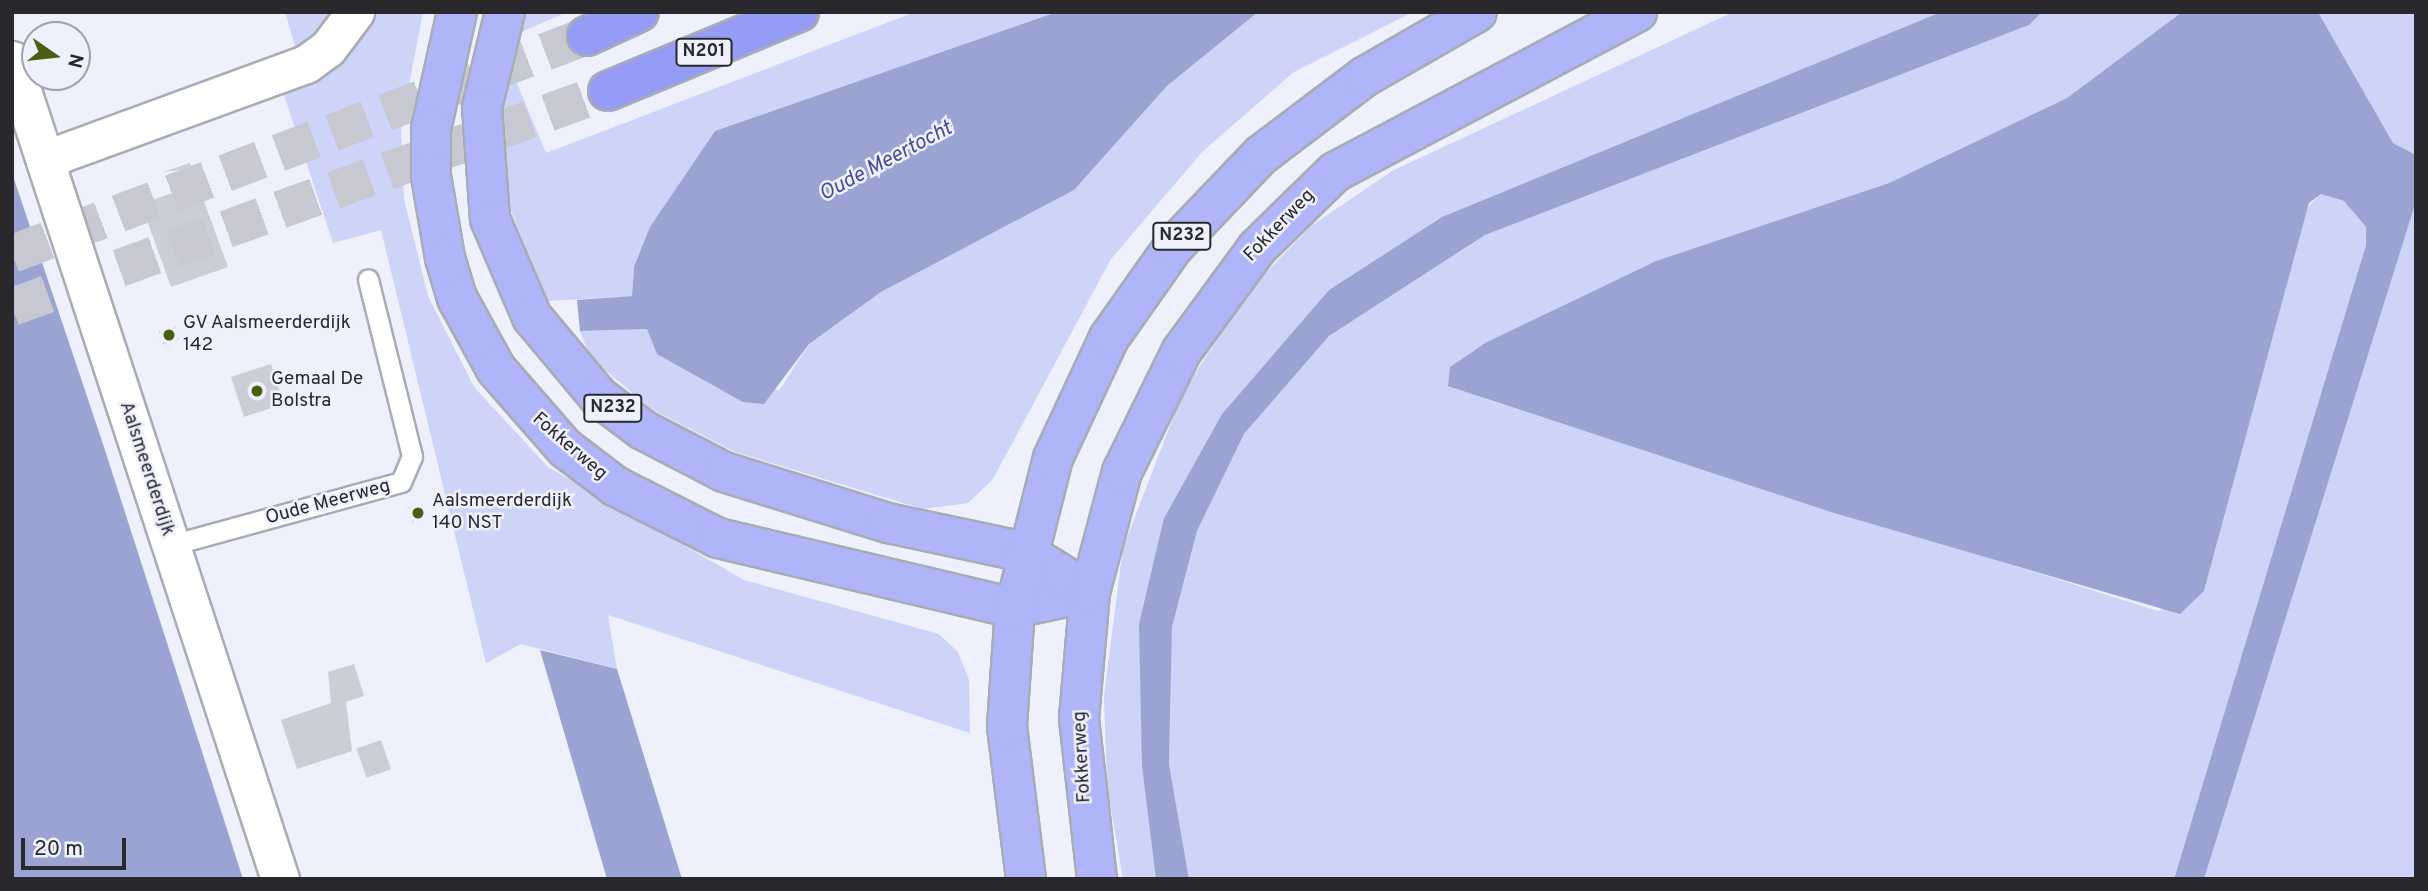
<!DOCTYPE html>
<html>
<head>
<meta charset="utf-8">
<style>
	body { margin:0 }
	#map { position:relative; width:2428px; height:891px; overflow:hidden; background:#eef0fb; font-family:Overpass,sans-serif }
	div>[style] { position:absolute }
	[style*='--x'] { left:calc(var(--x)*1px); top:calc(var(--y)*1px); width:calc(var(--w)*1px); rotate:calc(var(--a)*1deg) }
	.green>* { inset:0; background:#cdd4f8 }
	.water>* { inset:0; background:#9ba3d3 }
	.building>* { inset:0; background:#cbcdd7; transform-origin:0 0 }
	.trunk-tunnel>* { height:38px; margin-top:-19px; transform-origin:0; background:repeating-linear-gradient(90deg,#c7c8d2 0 38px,transparent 0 57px) }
	.roads { filter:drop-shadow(2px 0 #a9abb5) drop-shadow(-2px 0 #a9abb5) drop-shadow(0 2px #a9abb5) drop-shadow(0 -2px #a9abb5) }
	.service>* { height:19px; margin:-9.5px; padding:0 9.5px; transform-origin:9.5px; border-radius:9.5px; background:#fff }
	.minor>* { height:37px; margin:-18.5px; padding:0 18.5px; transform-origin:18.5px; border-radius:18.5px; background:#fff }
	.primary>* { height:38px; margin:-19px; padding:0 19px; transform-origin:19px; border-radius:19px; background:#afb5f8 }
	.trunk>* { height:38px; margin:-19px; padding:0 19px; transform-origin:19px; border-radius:19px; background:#949cf6 }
	.dots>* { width:19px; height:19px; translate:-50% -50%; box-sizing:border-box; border:4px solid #eef0fb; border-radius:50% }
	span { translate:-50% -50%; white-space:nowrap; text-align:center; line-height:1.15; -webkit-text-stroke:5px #eef0fb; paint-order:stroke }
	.shield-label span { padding:2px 5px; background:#eef0fb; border:2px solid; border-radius:5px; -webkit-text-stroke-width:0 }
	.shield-label { font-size:18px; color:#29292d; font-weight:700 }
	.street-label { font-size:19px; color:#29292d }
	.poi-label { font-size:19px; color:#29292d }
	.left { translate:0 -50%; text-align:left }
	.water-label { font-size:21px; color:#474d8c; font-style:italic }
	.frame { position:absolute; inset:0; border:14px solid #29292d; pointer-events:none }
	.north { position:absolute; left:21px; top:21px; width:70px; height:70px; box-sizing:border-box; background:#eef0fb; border:2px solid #9fa0a9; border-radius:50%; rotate:104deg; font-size:19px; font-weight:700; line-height:28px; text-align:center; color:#29292d }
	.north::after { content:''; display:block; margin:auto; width:24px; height:32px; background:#466111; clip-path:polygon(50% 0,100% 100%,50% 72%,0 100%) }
	.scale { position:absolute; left:21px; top:838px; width:105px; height:32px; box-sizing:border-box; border:4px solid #29292d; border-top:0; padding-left:9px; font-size:21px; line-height:24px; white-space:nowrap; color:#29292d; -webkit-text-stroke:5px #eef0fb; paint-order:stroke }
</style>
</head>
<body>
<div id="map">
	<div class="green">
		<div style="clip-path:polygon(285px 12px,337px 12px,297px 53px)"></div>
		<div style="clip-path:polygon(376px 12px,423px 12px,401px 128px,404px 199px,428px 296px,474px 387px,548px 467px,744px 580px,939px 634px,958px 652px,969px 680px,970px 733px,608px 615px,617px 669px,521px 644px,486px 663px,381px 230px,333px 243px,282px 89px,314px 79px)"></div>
		<div style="clip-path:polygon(522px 12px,567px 12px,517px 34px,511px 69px,546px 153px,915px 12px,1057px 12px,634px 267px,632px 296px,548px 301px,504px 194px,496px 107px)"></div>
		<div style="clip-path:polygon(1258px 12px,1413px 12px,1294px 72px,1203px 151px,1111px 259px,993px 479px,968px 503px,923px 509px,735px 452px,651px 409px,590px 357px,580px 331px,647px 329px,779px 391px,809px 344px,881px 292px,1074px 190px,1167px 86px)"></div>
		<div style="clip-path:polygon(1733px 12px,1941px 12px,1442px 217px,1329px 290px,1222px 414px,1164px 518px,1156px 879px,1123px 879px,1107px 785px,1104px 696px,1123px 548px,1183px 392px,1251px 288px,1311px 226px,1392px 171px)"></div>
		<div style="clip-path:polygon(2042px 12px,2182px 12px,2067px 98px,1889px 183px,1656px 261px,1487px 342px,1485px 399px,2158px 611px,2204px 591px,2308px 207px,2321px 194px,2344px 201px,2366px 227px,2366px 245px,2174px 879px,1189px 879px,1169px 764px,1172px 627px,1197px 531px,1244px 434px,1329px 336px,1485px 235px,2029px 25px)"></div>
		<div style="clip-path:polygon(2318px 12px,2416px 12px,2416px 155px,2393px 143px)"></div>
		<div style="clip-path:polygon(2416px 201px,2416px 879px,2204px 879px,2405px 228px)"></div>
	</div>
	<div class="water">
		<div style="clip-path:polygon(1057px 12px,1258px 12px,1167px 86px,1074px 190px,881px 292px,809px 344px,764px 404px,743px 402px,657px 354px,647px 329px,580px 331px,577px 300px,632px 296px,634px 267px,650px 227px,715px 131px)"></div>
		<div style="clip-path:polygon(1941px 12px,2042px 12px,2029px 25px,1485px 235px,1329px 336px,1244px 434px,1197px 531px,1172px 627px,1169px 764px,1189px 879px,1156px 879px,1142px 766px,1139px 624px,1164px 518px,1222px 414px,1329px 290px,1442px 217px)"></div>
		<div style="clip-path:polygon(2182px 12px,2318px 12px,2393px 143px,2416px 155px,2416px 201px,2204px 879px,2174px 879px,2366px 245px,2366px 227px,2344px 201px,2321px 194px,2309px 203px,2204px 591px,2180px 614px,1831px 512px,1448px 386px,1450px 367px,1487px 342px,1656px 261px,1889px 183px,2067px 98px)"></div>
		<div style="clip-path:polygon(12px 173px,103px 444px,243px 879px,12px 879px)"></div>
		<div style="clip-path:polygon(540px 650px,617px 669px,682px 879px,607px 879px)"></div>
	</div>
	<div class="building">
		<div style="clip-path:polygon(190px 163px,228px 267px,171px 287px,141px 204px,186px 188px,179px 170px,163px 172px)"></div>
		<div style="left:175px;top:326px;width:14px;height:17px;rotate:73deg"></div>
		<div style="left:271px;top:364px;width:42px;height:42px;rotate:72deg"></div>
		<div style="left:422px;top:504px;width:15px;height:14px;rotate:74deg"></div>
		<div style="clip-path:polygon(354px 664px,364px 696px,346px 702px,352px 751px,297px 769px,281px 720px,331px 703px,328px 672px)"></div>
		<div style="left:381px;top:740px;width:31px;height:26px;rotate:71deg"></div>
	</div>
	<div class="trunk-tunnel">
		<div style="--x:12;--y:254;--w:615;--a:-20.76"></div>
		<div style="--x:12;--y:307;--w:634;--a:-19.92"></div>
	</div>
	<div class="roads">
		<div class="service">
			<div style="--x:171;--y:545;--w:238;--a:-15.3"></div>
			<div style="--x:401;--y:482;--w:28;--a:-67"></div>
			<div style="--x:412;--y:456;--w:182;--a:-104"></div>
		</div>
		<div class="minor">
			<div style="--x:12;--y:60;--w:862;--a:71.88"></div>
			<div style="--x:46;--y:159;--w:277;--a:-20.1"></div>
			<div style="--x:306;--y:64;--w:27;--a:-36"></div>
			<div style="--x:328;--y:48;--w:45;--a:-53.1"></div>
		</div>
		<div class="primary">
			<div style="--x:457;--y:12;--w:120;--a:102.5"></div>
			<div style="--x:431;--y:129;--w:47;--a:90"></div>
			<div style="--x:431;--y:176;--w:83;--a:80.3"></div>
			<div style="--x:445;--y:258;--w:42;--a:73.3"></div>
			<div style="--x:457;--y:298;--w:81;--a:61.2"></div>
			<div style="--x:496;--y:369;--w:105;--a:48.9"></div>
			<div style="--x:565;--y:448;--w:63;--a:37.2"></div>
			<div style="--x:615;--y:486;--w:115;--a:26.8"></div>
			<div style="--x:718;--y:538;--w:305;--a:13.3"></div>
			<div style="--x:1015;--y:608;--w:77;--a:-12"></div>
			<div style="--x:505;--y:12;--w:99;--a:103.5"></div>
			<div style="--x:482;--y:108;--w:111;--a:85.9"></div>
			<div style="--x:490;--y:219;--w:107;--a:66.8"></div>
			<div style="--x:532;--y:317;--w:104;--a:50.1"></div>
			<div style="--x:599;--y:397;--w:55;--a:36.9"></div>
			<div style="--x:643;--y:430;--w:91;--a:27.4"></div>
			<div style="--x:724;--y:472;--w:172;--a:17.3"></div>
			<div style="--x:888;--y:523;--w:140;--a:12"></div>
			<div style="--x:1025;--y:552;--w:76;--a:31.6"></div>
			<div style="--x:1026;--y:879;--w:154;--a:-97.1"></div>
			<div style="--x:1007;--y:726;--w:118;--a:-86.1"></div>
			<div style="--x:1015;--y:608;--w:155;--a:-75.8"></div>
			<div style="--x:1053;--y:458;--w:132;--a:-65"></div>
			<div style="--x:1109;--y:338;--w:113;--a:-54.8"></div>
			<div style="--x:1174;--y:246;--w:126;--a:-46.3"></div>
			<div style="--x:1261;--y:155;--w:129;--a:-37.1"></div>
			<div style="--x:1364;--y:77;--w:130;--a:-29.9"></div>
			<div style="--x:1097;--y:879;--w:162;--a:-96.4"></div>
			<div style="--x:1079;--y:718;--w:126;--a:-85"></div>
			<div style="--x:1090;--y:592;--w:124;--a:-75.1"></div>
			<div style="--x:1122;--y:472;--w:134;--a:-63.8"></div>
			<div style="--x:1181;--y:352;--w:129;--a:-53.8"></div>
			<div style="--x:1257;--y:248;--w:109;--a:-44.3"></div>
			<div style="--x:1335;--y:172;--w:342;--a:-27.9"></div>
		</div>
		<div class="trunk">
			<div style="--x:587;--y:36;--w:57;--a:-24.8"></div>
			<div style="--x:608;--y:91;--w:207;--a:-22.5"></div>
		</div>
	</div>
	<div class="dots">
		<div style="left:169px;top:335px;background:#466111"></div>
		<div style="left:257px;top:391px;background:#466111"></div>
		<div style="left:418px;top:513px;background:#466111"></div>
	</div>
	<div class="shield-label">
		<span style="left:704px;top:52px">N201</span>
		<span style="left:1182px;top:236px">N232</span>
		<span style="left:613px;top:408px">N232</span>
	</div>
	<div class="street-label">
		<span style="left:1280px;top:226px;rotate:-46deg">Fokkerweg</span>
		<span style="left:569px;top:447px;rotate:41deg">Fokkerweg</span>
		<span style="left:146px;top:469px;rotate:72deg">Aalsmeerderdijk</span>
		<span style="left:328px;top:503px;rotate:-15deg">Oude Meerweg</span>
		<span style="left:1083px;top:757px;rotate:-93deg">Fokkerweg</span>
	</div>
	<div class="poi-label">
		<span class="left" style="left:183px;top:335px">GV Aalsmeerderdijk<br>142</span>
		<span class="left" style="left:271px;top:391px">Gemaal De<br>Bolstra</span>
		<span class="left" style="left:432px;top:513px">Aalsmeerderdijk<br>140 NST</span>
	</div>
	<div class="water-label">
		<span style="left:886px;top:162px;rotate:-28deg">Oude Meertocht</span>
	</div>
	<div class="frame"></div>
	<div class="north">N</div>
	<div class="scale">20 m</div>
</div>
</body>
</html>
